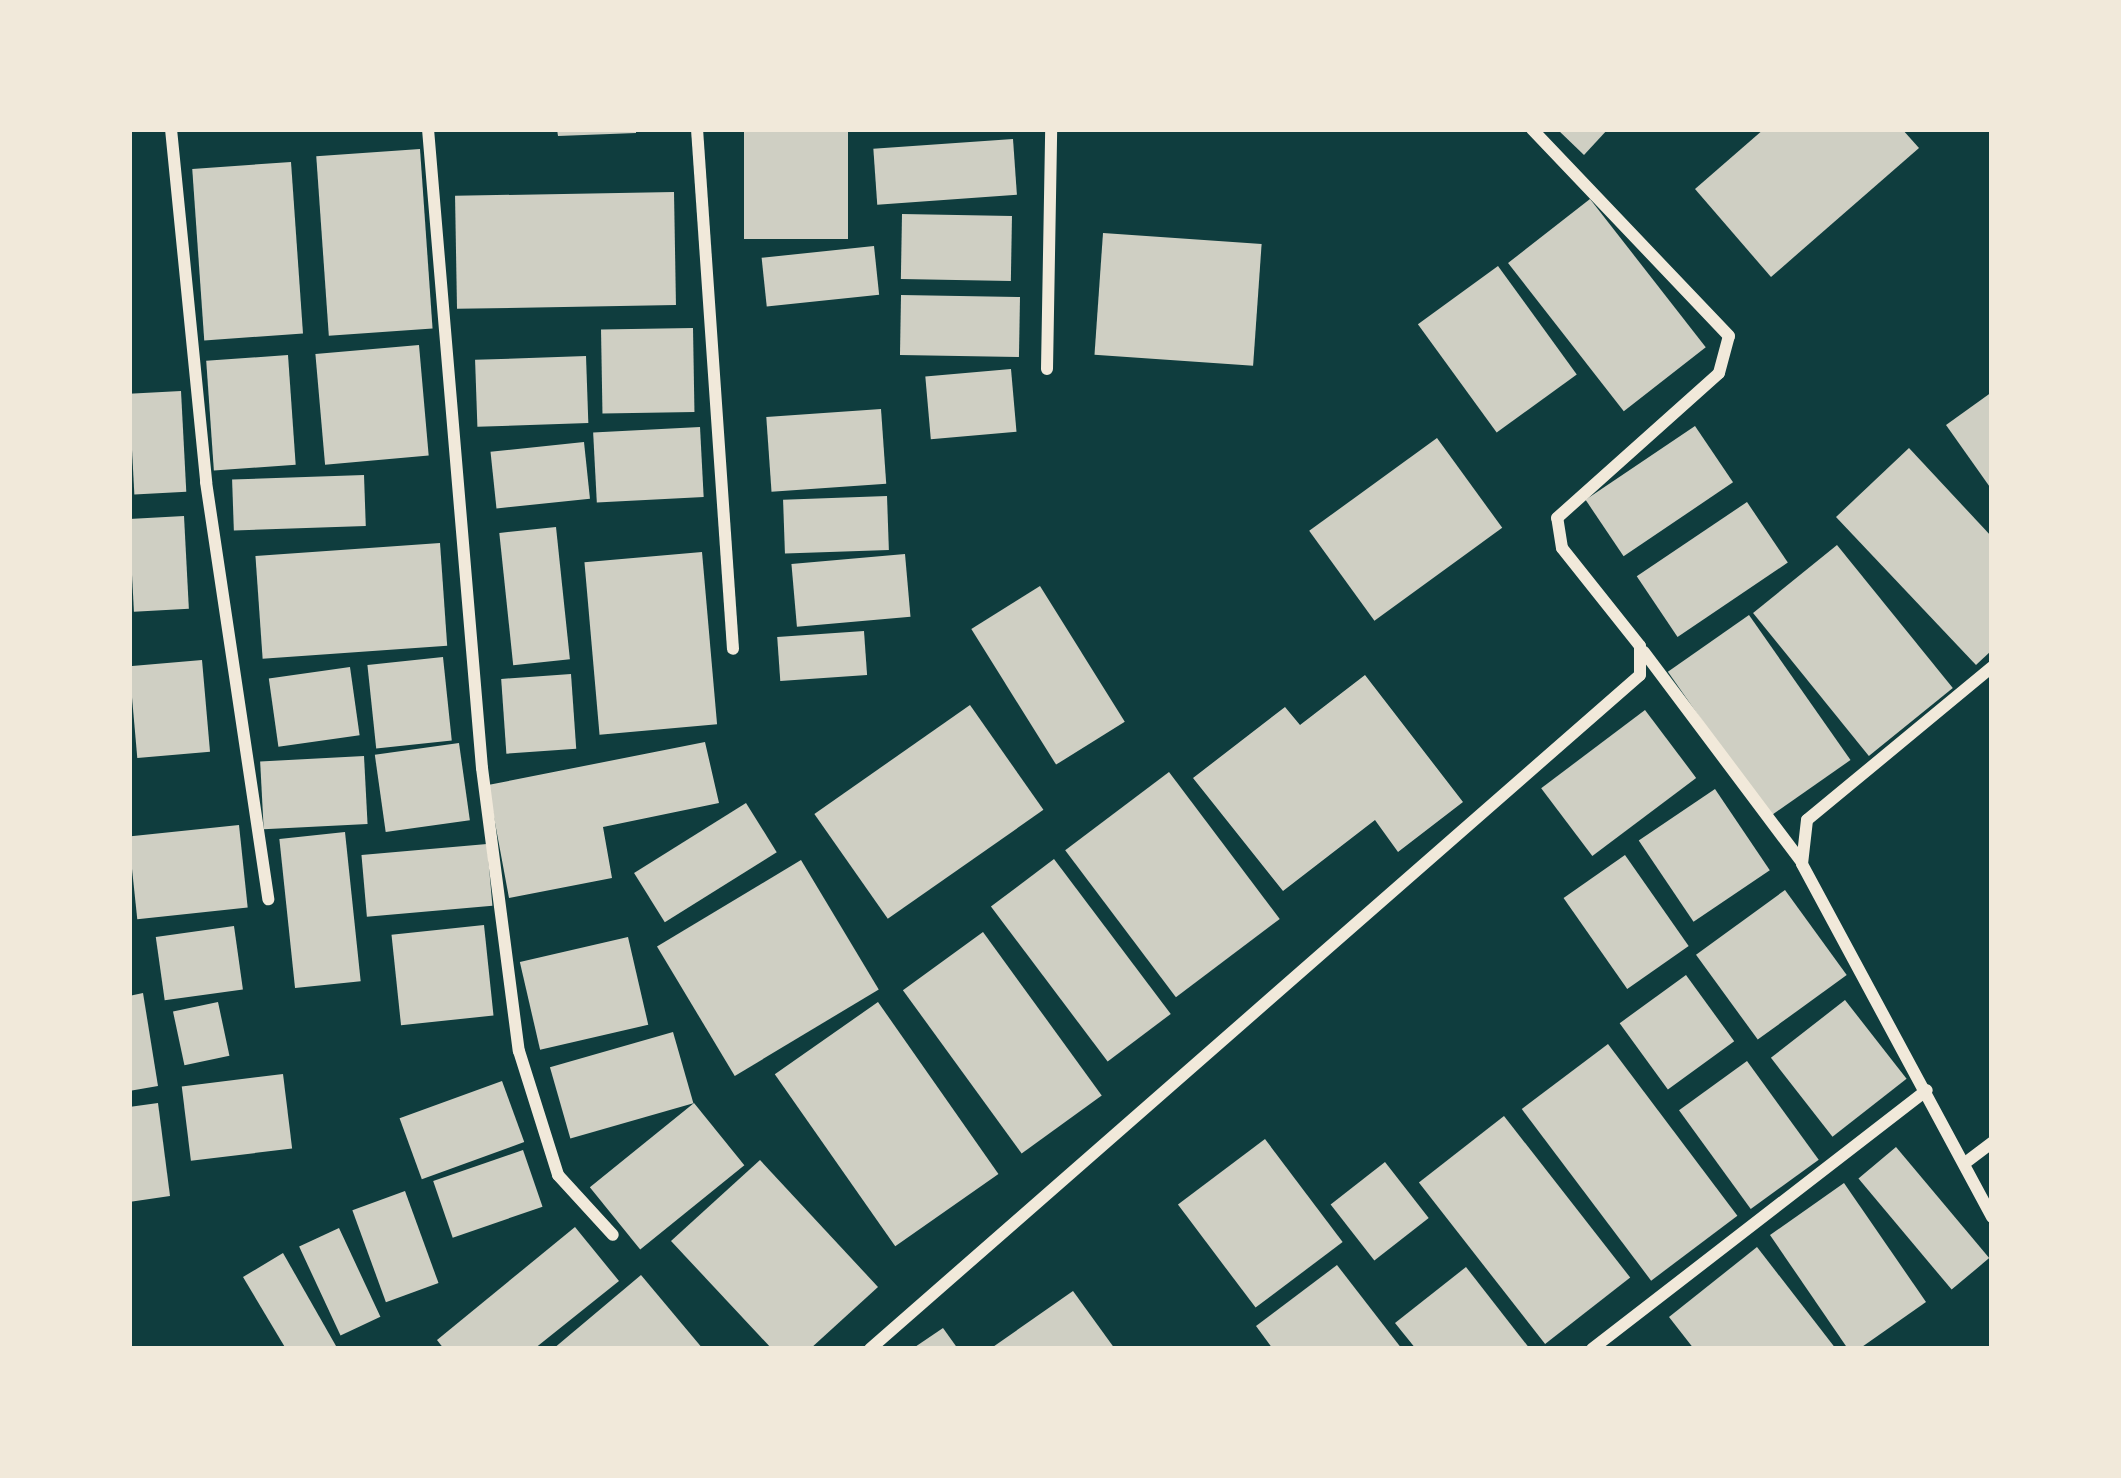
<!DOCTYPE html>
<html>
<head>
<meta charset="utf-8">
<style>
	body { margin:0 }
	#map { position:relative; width:2121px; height:1478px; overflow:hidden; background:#0f3d3e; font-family:Lato,sans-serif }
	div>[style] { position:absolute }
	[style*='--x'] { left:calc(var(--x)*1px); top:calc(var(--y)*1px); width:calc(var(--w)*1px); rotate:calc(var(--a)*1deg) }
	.building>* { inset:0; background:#cfcfc3; transform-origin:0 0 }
	.minor>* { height:12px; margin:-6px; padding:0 6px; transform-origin:6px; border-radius:6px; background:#f1e9da }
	span { translate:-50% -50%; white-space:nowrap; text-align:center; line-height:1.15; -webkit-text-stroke:9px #f1e9da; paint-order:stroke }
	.frame { position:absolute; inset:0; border:132px solid #f1e9da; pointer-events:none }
</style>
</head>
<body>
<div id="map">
	<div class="building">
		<div style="clip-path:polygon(557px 129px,636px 129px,636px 133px,558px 136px)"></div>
		<div style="left:744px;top:129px;width:104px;height:110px"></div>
		<div style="clip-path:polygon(1557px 129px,1608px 129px,1584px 155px)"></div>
		<div style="clip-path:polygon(1764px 129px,1902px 129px,1919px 148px,1771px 277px,1695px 189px)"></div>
		<div style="left:1013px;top:139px;width:56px;height:140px;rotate:86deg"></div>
		<div style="left:420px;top:149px;width:180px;height:104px;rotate:86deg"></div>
		<div style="left:291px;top:162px;width:172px;height:99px;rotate:86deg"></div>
		<div style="left:674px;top:192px;width:113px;height:219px;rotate:89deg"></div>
		<div style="left:1590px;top:199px;width:188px;height:104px;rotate:52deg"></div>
		<div style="left:902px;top:214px;width:110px;height:65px;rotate:1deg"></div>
		<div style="left:1103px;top:233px;width:159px;height:122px;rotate:4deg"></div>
		<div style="left:874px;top:246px;width:49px;height:113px;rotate:84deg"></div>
		<div style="left:1498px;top:266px;width:134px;height:99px;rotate:54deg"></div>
		<div style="left:1020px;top:297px;width:60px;height:119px;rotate:91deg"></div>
		<div style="left:693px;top:328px;width:84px;height:92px;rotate:89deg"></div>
		<div style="left:419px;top:345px;width:111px;height:104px;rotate:85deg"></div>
		<div style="left:288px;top:355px;width:110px;height:82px;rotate:86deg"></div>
		<div style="left:586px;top:356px;width:67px;height:111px;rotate:88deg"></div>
		<div style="left:1011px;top:369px;width:63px;height:86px;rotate:85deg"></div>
		<div style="left:181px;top:391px;width:101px;height:52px;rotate:87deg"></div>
		<div style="clip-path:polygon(1992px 392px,1992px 490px,1946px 425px)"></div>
		<div style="left:881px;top:409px;width:75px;height:115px;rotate:86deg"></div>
		<div style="left:1695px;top:426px;width:68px;height:132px;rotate:56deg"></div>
		<div style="left:700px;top:427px;width:70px;height:107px;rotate:87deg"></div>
		<div style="left:1437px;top:438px;width:111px;height:158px;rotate:54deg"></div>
		<div style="left:584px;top:442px;width:57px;height:94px;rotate:84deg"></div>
		<div style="clip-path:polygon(1909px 448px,1992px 537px,1992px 650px,1976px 665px,1836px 517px)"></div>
		<div style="left:364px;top:475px;width:51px;height:132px;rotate:88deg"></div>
		<div style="left:887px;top:496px;width:54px;height:104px;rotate:88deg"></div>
		<div style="left:1747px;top:502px;width:73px;height:133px;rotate:56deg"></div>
		<div style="left:184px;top:516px;width:93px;height:55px;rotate:87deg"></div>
		<div style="left:556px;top:527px;width:133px;height:57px;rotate:84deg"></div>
		<div style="left:440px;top:543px;width:103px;height:185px;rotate:86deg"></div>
		<div style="left:1837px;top:545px;width:184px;height:108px;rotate:51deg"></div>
		<div style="left:702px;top:552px;width:173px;height:118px;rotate:85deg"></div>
		<div style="left:905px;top:554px;width:63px;height:114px;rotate:85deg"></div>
		<div style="left:1040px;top:586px;width:160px;height:81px;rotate:58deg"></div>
		<div style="left:1749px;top:615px;width:177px;height:99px;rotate:55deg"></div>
		<div style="left:864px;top:631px;width:44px;height:87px;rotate:86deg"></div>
		<div style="left:443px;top:657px;width:84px;height:76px;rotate:84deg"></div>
		<div style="left:202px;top:660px;width:92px;height:73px;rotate:85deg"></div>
		<div style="left:350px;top:667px;width:69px;height:82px;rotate:82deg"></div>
		<div style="left:571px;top:674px;width:75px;height:70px;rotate:86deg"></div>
		<div style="clip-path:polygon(1365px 675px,1463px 802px,1398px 852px,1375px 820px,1283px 891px,1193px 778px,1285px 707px,1300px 725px)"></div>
		<div style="left:970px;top:705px;width:128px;height:190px;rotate:55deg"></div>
		<div style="left:1645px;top:710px;width:85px;height:130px;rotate:53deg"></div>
		<div style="clip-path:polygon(705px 742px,719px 803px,603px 827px,612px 878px,509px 898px,488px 785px)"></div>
		<div style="left:459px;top:743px;width:78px;height:85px;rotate:82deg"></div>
		<div style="left:364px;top:756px;width:68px;height:104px;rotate:87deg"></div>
		<div style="left:1169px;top:772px;width:184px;height:130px;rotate:53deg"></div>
		<div style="left:1715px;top:789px;width:98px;height:92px;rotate:56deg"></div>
		<div style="left:746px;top:803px;width:58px;height:132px;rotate:58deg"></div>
		<div style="left:239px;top:825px;width:83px;height:111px;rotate:84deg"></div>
		<div style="left:345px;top:832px;width:150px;height:66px;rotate:84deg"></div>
		<div style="left:487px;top:844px;width:62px;height:126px;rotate:85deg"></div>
		<div style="left:1625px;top:855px;width:111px;height:75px;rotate:55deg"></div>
		<div style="left:1054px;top:859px;width:194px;height:79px;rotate:53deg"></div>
		<div style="left:801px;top:860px;width:151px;height:168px;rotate:59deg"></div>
		<div style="left:1785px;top:890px;width:105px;height:110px;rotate:54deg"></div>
		<div style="left:484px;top:925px;width:91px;height:93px;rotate:84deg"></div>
		<div style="left:234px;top:926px;width:64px;height:79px;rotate:82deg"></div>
		<div style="left:983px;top:932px;width:202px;height:99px;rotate:54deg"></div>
		<div style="left:628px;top:937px;width:90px;height:111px;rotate:77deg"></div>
		<div style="left:1686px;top:975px;width:82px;height:82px;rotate:54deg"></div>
		<div style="clip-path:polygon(143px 993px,158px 1086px,129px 1091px,129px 996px)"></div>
		<div style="left:1845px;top:1000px;width:100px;height:94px;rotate:52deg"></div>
		<div style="left:218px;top:1002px;width:55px;height:46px;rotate:78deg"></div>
		<div style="left:878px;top:1002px;width:210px;height:126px;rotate:55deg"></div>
		<div style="left:673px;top:1032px;width:74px;height:128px;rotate:74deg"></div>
		<div style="left:1608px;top:1044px;width:215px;height:108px;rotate:53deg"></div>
		<div style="left:1747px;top:1061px;width:122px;height:84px;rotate:54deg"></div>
		<div style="left:283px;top:1074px;width:75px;height:102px;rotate:83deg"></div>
		<div style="left:502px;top:1081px;width:65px;height:109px;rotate:70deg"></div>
		<div style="clip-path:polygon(158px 1103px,170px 1196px,129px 1202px,129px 1107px)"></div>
		<div style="left:694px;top:1103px;width:80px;height:134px;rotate:51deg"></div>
		<div style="left:1504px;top:1116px;width:205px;height:108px;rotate:52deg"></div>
		<div style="left:1265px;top:1139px;width:129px;height:109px;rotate:53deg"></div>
		<div style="left:1896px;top:1147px;width:145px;height:49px;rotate:50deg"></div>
		<div style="left:523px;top:1150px;width:60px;height:95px;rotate:71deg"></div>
		<div style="clip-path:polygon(760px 1160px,878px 1287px,810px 1349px,772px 1349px,671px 1241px)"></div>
		<div style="left:1385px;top:1162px;width:71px;height:69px;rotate:52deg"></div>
		<div style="clip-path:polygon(1844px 1183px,1926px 1302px,1859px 1349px,1848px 1349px,1770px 1235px)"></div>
		<div style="left:405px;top:1191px;width:98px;height:56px;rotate:70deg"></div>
		<div style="clip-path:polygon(575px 1227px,619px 1281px,534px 1349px,444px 1349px,437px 1340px)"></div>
		<div style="left:339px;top:1228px;width:98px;height:44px;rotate:65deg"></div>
		<div style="clip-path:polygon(1757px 1247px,1836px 1349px,1694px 1349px,1669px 1317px)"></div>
		<div style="clip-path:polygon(283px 1253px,336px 1346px,331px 1349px,286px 1349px,243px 1277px)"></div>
		<div style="clip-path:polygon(1337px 1265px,1402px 1349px,1273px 1349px,1256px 1326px)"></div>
		<div style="clip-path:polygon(1466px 1267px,1530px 1349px,1416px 1349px,1395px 1323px)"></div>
		<div style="clip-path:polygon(641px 1275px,703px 1349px,553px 1349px)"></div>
		<div style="clip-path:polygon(1073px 1291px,1115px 1349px,990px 1349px)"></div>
		<div style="clip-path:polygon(943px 1328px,958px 1349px,912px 1349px)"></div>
	</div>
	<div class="minor">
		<div style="--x:171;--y:129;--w:355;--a:84.3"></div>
		<div style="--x:206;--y:482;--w:422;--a:81.5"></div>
		<div style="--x:428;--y:129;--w:641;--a:85.17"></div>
		<div style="--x:482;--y:768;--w:285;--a:82.6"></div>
		<div style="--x:519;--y:1051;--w:130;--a:72.5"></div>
		<div style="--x:558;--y:1175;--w:81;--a:47.5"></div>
		<div style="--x:697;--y:129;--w:521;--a:86.04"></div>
		<div style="--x:1047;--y:369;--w:240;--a:-89"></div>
		<div style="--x:1644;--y:652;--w:261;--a:53.1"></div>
		<div style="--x:1992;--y:667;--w:240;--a:140.4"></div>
		<div style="--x:1807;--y:820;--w:44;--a:96.5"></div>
		<div style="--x:1802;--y:864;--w:401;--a:61.7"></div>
		<div style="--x:1965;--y:1163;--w:34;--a:-37"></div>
		<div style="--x:870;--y:1349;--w:1023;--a:-41.2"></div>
		<div style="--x:1640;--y:675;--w:29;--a:-90"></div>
		<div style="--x:1640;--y:646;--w:125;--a:-128.5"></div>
		<div style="--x:1562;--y:548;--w:30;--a:-99"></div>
		<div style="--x:1557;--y:518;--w:217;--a:-41.8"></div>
		<div style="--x:1719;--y:373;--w:38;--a:-75"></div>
		<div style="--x:1729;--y:336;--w:286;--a:-133.6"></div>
		<div style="--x:1592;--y:1349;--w:423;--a:-37.7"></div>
	</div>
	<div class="frame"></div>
</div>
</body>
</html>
